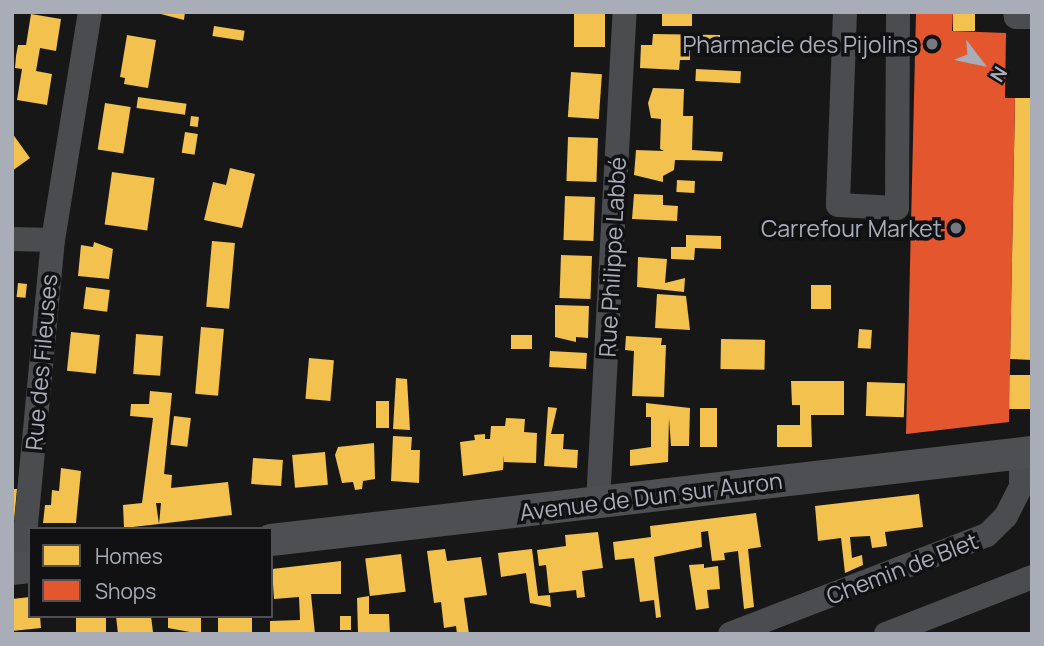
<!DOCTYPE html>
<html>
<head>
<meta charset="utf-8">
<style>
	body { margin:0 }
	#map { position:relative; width:1044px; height:646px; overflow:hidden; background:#171717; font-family:Manrope,sans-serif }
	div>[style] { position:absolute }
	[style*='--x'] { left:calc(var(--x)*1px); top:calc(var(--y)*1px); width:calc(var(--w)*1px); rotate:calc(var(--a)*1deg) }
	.homes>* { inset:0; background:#f2c14e; transform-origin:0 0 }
	.shops>* { inset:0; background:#e4572e }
	.minor>* { height:24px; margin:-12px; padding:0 12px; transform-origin:12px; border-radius:12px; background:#4b4c50 }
	.major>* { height:32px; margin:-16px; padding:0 16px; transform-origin:16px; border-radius:16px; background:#4d4f52 }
	.dots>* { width:19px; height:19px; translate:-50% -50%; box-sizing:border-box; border:4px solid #111113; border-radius:50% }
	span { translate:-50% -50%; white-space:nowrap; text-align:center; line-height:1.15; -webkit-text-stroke:7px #111113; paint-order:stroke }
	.poi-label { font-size:23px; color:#a8adb8 }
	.right { translate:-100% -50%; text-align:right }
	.street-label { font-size:23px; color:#a8adb8 }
	.frame { position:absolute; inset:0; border:14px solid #a8adb8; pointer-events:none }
	.legend { position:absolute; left:28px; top:527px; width:245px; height:91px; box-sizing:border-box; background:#111113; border:2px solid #4d4f55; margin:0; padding:9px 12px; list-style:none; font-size:21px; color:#a8adb8 }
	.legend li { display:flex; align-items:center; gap:14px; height:35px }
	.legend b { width:35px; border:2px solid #4d4f55 }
	.north { position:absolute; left:946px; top:28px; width:70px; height:70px; -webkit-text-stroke:5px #111113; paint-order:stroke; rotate:122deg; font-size:19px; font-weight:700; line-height:28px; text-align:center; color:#a8adb8 }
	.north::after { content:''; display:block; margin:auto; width:24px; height:32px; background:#a8adb8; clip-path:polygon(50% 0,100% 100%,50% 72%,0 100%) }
</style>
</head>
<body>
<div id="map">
	<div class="homes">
		<div style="clip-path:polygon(153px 12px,185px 12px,184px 20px)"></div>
		<div style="left:574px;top:12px;width:31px;height:35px"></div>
		<div style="left:662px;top:12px;width:30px;height:14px"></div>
		<div style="clip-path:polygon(31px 14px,61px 19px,56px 51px,40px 48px,36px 71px,52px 74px,47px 105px,17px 100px,22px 69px,15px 68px,16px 56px,18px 45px,26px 45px)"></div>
		<div style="left:953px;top:14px;width:22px;height:17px"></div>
		<div style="left:214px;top:26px;width:31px;height:10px;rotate:9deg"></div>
		<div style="clip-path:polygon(653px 34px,720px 35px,720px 49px,681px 43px,681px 47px,690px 47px,690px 60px,680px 60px,679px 70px,640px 68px,641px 45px,652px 45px)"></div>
		<div style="clip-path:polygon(127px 35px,156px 40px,148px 88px,124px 84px,125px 78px,120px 77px)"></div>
		<div style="left:696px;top:69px;width:45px;height:12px;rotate:3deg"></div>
		<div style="left:571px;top:72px;width:31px;height:45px;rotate:4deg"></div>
		<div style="clip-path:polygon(653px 88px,684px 89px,683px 116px,693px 116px,692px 150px,723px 152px,722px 161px,675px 160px,674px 170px,663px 176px,663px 182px,634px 175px,636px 150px,664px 151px,660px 149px,661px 119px,651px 118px,648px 103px)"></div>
		<div style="left:138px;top:97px;width:49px;height:11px;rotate:8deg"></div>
		<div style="clip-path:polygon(1015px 98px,1032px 98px,1032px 360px,1010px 359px)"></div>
		<div style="left:105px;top:103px;width:26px;height:47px;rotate:9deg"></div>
		<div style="left:191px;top:116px;width:8px;height:10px;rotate:7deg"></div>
		<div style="left:185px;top:132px;width:13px;height:21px;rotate:9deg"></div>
		<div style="clip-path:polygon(12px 133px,30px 158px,12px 171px)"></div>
		<div style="left:568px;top:137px;width:30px;height:44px;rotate:2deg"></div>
		<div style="clip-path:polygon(230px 168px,255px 174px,242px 228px,204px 220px,213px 182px,226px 185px)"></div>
		<div style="left:112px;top:172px;width:43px;height:53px;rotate:8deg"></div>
		<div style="left:677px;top:180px;width:18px;height:12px;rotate:3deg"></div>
		<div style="clip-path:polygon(634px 194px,663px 195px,663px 205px,678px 206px,677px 221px,632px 219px)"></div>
		<div style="left:565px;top:196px;width:30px;height:44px;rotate:2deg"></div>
		<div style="clip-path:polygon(686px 235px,721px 236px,721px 249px,695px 248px,694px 260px,671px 259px,671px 247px,686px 247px)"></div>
		<div style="left:212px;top:241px;width:23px;height:66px;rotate:5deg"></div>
		<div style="clip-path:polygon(94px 242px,113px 249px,109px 279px,78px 276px,81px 245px,93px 247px)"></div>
		<div style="left:561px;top:255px;width:31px;height:43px;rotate:2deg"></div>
		<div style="clip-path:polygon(638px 257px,667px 259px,665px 283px,685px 278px,684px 292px,637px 287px)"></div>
		<div style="left:18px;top:283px;width:9px;height:14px;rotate:6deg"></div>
		<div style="left:811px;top:285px;width:20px;height:24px"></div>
		<div style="left:86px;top:287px;width:24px;height:22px;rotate:7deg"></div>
		<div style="clip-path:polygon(657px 294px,686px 296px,690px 330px,655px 328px)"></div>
		<div style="clip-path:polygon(555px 305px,589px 306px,588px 338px,576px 337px,576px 342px,555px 337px)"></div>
		<div style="left:201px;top:327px;width:23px;height:67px;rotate:5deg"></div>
		<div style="left:859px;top:329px;width:13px;height:19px;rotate:4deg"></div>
		<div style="left:71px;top:332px;width:29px;height:39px;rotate:6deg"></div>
		<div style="left:136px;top:334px;width:27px;height:40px;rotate:4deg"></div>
		<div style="left:511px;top:335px;width:21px;height:14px"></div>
		<div style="clip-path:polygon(626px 336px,662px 338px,661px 345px,666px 345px,664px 397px,632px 396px,634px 351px,625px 350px)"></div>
		<div style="left:721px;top:339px;width:44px;height:30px;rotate:1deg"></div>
		<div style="left:550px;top:351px;width:37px;height:16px;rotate:3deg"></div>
		<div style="left:309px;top:358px;width:25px;height:41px;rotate:5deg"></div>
		<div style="left:1009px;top:375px;width:23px;height:34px"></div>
		<div style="clip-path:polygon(396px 378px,407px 379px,410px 430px,393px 429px)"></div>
		<div style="clip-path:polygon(791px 381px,844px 381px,844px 415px,811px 415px,812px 447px,777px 447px,777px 425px,800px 425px,800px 405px,792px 405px)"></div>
		<div style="left:867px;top:382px;width:38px;height:34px;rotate:2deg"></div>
		<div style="clip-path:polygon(150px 391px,172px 393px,164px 474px,172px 475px,171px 488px,228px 482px,232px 515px,159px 524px,161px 503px,156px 503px,159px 524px,124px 528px,123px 505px,142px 503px,153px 418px,130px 416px,131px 404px,149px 404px)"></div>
		<div style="left:376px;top:401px;width:13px;height:27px"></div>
		<div style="clip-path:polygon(646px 403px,690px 408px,689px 446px,671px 446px,669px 418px,668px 462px,630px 466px,630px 450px,651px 447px,651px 417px,646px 417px)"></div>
		<div style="clip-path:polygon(548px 407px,557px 408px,551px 434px,564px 434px,563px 449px,578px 450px,577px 468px,544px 466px)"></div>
		<div style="left:700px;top:408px;width:17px;height:39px"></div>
		<div style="left:174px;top:416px;width:17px;height:29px;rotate:7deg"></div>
		<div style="clip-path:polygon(506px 418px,525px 419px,524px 432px,537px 433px,536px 463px,504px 462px,504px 455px,503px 470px,463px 476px,460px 442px,475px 440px,474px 435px,485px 434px,485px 439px,490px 439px,491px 426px,505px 426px)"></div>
		<div style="clip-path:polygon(393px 436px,412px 437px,411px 450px,420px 450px,419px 483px,391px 481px)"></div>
		<div style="clip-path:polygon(374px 443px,375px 479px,363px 481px,362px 489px,355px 490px,353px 482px,342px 483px,335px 455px,338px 447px)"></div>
		<div style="left:325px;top:452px;width:33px;height:33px;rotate:85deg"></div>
		<div style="left:253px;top:458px;width:30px;height:26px;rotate:4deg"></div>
		<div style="clip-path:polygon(61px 468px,81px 471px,76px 523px,43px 523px,45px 505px,51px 505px,52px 490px,59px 491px)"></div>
		<div style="clip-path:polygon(12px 489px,17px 489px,14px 521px,12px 521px)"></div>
		<div style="clip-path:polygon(919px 494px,923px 527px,885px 532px,887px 546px,872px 548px,870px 536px,850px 537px,852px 558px,862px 555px,863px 565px,845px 573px,841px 538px,818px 541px,815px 506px)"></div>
		<div style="clip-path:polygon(756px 513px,761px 547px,748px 549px,754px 607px,744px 609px,738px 551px,724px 553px,725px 560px,712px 561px,708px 531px,701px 532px,702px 547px,654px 557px,661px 617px,656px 618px,654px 600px,640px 602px,634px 558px,615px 560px,613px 542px,651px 537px,650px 526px)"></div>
		<div style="clip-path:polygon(598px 532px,603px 568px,582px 571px,585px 597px,577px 598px,576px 590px,549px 593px,546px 565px,539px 566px,537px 550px,566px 546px,565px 535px)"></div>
		<div style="clip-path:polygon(445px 549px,447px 561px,481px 557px,487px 595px,464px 598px,469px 634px,457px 634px,456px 626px,444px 628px,441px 602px,434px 603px,427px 551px)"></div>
		<div style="clip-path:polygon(532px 549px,538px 596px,550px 595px,551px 607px,530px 603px,526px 573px,501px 577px,498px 553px)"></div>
		<div style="left:401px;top:554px;width:38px;height:36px;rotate:83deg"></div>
		<div style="clip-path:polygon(341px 561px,341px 594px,311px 594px,315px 634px,270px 634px,270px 621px,300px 620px,299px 597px,274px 599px,272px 569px)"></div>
		<div style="clip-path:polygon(704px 564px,704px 568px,718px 566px,720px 589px,707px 590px,709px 608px,696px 610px,689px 565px)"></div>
		<div style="clip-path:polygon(369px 596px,369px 614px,389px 614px,390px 634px,358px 634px,357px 598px)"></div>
		<div style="clip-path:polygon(30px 597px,30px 616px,40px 616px,41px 628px,12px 631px,12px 599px)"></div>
		<div style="left:76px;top:616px;width:30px;height:18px"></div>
		<div style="clip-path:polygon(116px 616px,151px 616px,153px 632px,118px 634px)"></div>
		<div style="clip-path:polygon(168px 616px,201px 616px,201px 634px,168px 628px)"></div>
		<div style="left:218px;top:616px;width:34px;height:18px"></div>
		<div style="left:340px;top:616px;width:11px;height:14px"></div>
	</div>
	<div class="shops">
		<div style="clip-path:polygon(953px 12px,952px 31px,1006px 33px,1005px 98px,1015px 98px,1009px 422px,906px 434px,916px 13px)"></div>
	</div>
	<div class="minor">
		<div style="--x:845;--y:12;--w:193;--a:92.1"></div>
		<div style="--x:838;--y:205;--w:59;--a:2.9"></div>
		<div style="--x:897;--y:208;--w:196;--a:-89.7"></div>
		<div style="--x:1015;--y:12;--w:5;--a:79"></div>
		<div style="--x:1016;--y:17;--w:16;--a:0"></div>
		<div style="--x:12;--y:239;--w:41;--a:1.4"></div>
		<div style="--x:598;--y:503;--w:492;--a:-86.9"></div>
		<div style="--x:22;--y:567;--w:328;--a:-84.6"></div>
		<div style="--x:53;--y:240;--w:231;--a:-80.8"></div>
		<div style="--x:730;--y:634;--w:275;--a:-21.1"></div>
		<div style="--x:987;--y:535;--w:27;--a:-45"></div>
		<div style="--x:1006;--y:516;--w:34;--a:-63"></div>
		<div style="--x:1021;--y:486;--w:33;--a:-90"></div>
		<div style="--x:886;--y:634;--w:157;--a:-21.3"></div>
	</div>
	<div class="major">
		<div style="--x:271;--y:540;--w:766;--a:-6.6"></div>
		<div style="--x:12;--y:569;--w:18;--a:-6"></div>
	</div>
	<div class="dots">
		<div style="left:932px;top:44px;background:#757880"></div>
		<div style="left:956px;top:228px;background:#757880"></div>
	</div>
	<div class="poi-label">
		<span class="right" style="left:918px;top:44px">Pharmacie des Pijolins</span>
		<span class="right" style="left:942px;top:228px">Carrefour Market</span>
	</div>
	<div class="street-label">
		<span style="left:612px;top:257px;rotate:-87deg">Rue Philippe Labbé</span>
		<span style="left:41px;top:362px;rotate:-85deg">Rue des Fileuses</span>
		<span style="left:651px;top:496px;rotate:-7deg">Avenue de Dun sur Auron</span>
		<span style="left:902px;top:568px;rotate:-21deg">Chemin de Blet</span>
	</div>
	<div class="frame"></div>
	<ul class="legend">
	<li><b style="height:19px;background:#f2c14e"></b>Homes</li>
	<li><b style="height:19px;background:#e4572e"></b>Shops</li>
	</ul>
	<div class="north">N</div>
</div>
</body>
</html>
